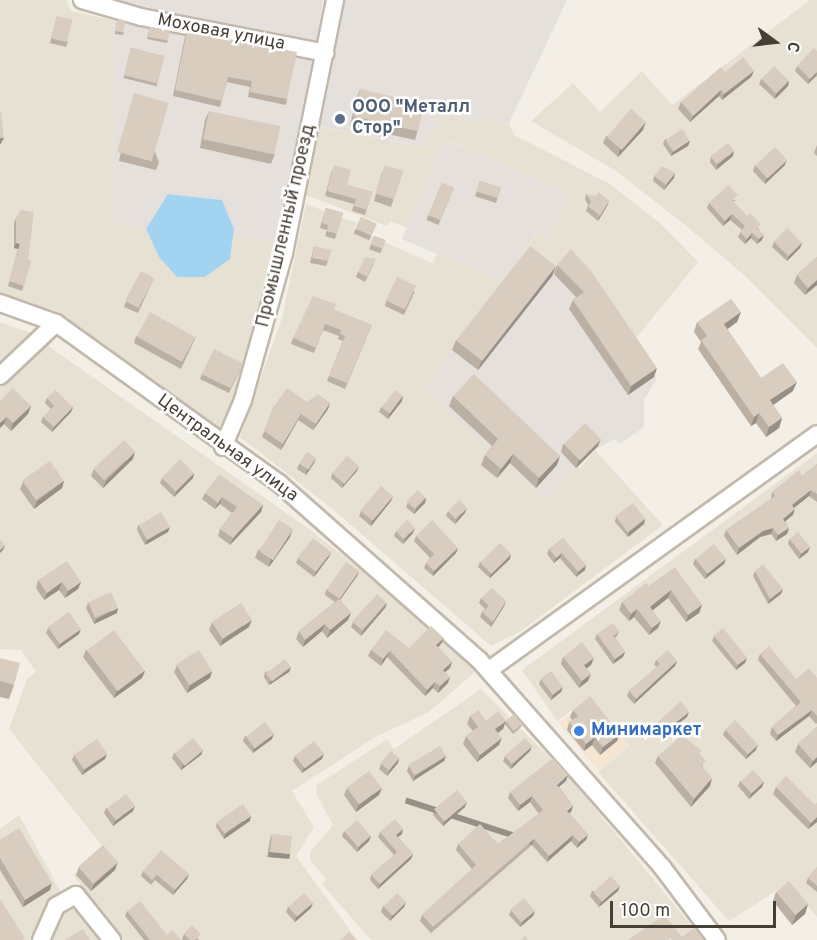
<!DOCTYPE html>
<html>
<head>
<meta charset="utf-8">
<style>
	body { margin:0 }
	#map { position:relative; width:817px; height:940px; overflow:hidden; background:#f3efe6; font-family:Overpass,sans-serif }
	div>[style] { position:absolute }
	[style*='--x'] { left:calc(var(--x)*1px); top:calc(var(--y)*1px); width:calc(var(--w)*1px); rotate:calc(var(--a)*1deg) }
	.residential>* { inset:0; background:#e7e1d4 }
	.commercial>* { inset:0; background:#f5e5d1; transform-origin:0 0 }
	.industrial>* { inset:0; background:#e5e0db }
	.water>* { inset:0; background:#a2d3f0 }
	.roads { filter:drop-shadow(2px 0 #c2b9ac) drop-shadow(-2px 0 #c2b9ac) drop-shadow(0 2px #c2b9ac) drop-shadow(0 -2px #c2b9ac) }
	.minor>* { height:16px; margin:-8px; padding:0 8px; transform-origin:8px; border-radius:8px; background:#fff }
	.wall>* { inset:0; background:#bab0a4; transform-origin:0 0 }
	.shaded-wall>* { inset:0; background:#979086; transform-origin:0 0 }
	.building>* { inset:0; background:#d8cdbf; transform-origin:0 0 }
	.dots>* { width:16px; height:16px; translate:-50% -50%; box-sizing:border-box; border:3px solid #fff; border-radius:50% }
	span { translate:-50% -50%; white-space:nowrap; text-align:center; line-height:1.15; -webkit-text-stroke:5px #fff; paint-order:stroke }
	.street-label { font-size:18px; color:#463f35 }
	.service-label { font-size:18px; color:#4e5e75; font-weight:700 }
	.left { translate:0 -50%; text-align:left }
	.shop-label { font-size:18px; color:#366cbe; font-weight:700 }
	.north { position:absolute; left:745px; top:12px; width:60px; height:60px; -webkit-text-stroke:4px #fff; paint-order:stroke; rotate:105deg; font-size:16px; font-weight:700; line-height:24px; text-align:center; color:#463f35 }
	.north::after { content:''; display:block; margin:auto; width:21px; height:27px; background:#463f35; clip-path:polygon(50% 0,100% 100%,50% 72%,0 100%) }
	.scale { position:absolute; left:610px; top:901px; width:166px; height:27px; box-sizing:border-box; border:3px solid #463f35; border-top:0; padding-left:8px; font-size:18px; line-height:21px; white-space:nowrap; color:#463f35; -webkit-text-stroke:4px #fff; paint-order:stroke }
</style>
</head>
<body>
<div id="map">
	<div class="residential">
		<div style="clip-path:polygon(0 0,66px 0,71px 11px,113px 20px,114px 223px,146px 229px,159px 257px,205px 277px,230px 259px,233px 236px,274px 243px,235px 395px,219px 427px,74px 323px,0 295px)"></div>
		<div style="clip-path:polygon(810px 0,817px 0,817px 348px,744px 275px,685px 225px,616px 171px,531px 121px,573px 83px,600px 112px,642px 71px,672px 105px)"></div>
		<div style="clip-path:polygon(440px 117px,509px 123px,514px 135px,610px 184px,661px 224px,698px 262px,633px 342px,566px 255px,552px 273px,525px 250px,538px 232px,548px 238px,571px 194px,445px 139px,408px 228px,390px 221px,387px 226px,306px 195px,319px 127px,424px 147px)"></div>
		<div style="clip-path:polygon(306px 204px,357px 223px,354px 229px,432px 263px,437px 254px,502px 281px,424px 388px,580px 468px,595px 450px,663px 525px,521px 631px,491px 646px,329px 506px,240px 437px,282px 318px)"></div>
		<div style="clip-path:polygon(0 322px,31px 333px,0 366px)"></div>
		<div style="clip-path:polygon(44px 343px,309px 529px,423px 619px,477px 670px,429px 712px,377px 736px,292px 791px,314px 827px,296px 856px,357px 940px,123px 940px,73px 875px,103px 847px,9px 729px,27px 679px,36px 672px,21px 650px,0 649px,0 387px)"></div>
		<div style="clip-path:polygon(817px 453px,817px 917px,788px 883px,729px 921px,598px 772px,630px 745px,590px 697px,557px 721px,522px 670px)"></div>
		<div style="clip-path:polygon(481px 689px,570px 778px,703px 940px,371px 940px,322px 884px,326px 879px,310px 860px,310px 852px,333px 825px,316px 793px,317px 785px,387px 739px,394px 749px)"></div>
		<div style="clip-path:polygon(19px 815px,61px 892px,47px 901px,34px 940px,18px 940px,0 912px,0 829px)"></div>
		<div style="clip-path:polygon(76px 905px,105px 940px,47px 940px,56px 919px)"></div>
	</div>
	<div class="commercial">
		<div style="left:590px;top:697px;width:62px;height:41px;rotate:50deg"></div>
	</div>
	<div class="industrial">
		<div style="clip-path:polygon(100px 0,323px 0,317px 43px)"></div>
		<div style="clip-path:polygon(342px 0,567px 0,509px 123px,440px 117px,425px 147px,317px 126px)"></div>
		<div style="clip-path:polygon(113px 20px,311px 56px,315px 64px,274px 243px,233px 236px,221px 200px,168px 194px,146px 229px,114px 223px)"></div>
		<div style="clip-path:polygon(444px 139px,571px 194px,548px 239px,537px 232px,525px 250px,552px 273px,567px 254px,589px 279px,657px 378px,644px 400px,644px 427px,620px 444px,615px 439px,595px 450px,546px 500px,424px 388px,501px 281px,402px 239px)"></div>
	</div>
	<div class="water">
		<div style="clip-path:polygon(168px 194px,222px 200px,234px 229px,230px 259px,205px 277px,177px 277px,159px 257px,146px 229px)"></div>
	</div>
	<div class="roads">
		<div class="minor">
			<div style="--x:82;--y:0;--w:61;--a:16.1"></div>
			<div style="--x:141;--y:17;--w:188;--a:11"></div>
			<div style="--x:0;--y:303;--w:59;--a:19.7"></div>
			<div style="--x:56;--y:323;--w:276;--a:35.7"></div>
			<div style="--x:280;--y:484;--w:266;--a:41.5"></div>
			<div style="--x:479;--y:660;--w:276;--a:48.5"></div>
			<div style="--x:662;--y:867;--w:91;--a:53"></div>
			<div style="--x:0;--y:376;--w:77;--a:-43.4"></div>
			<div style="--x:223;--y:447;--w:51;--a:-66.9"></div>
			<div style="--x:243;--y:400;--w:153;--a:-74.4"></div>
			<div style="--x:284;--y:253;--w:258;--a:-78.6"></div>
			<div style="--x:489;--y:670;--w:404;--a:-35.7"></div>
			<div style="--x:41;--y:940;--w:37;--a:-66"></div>
			<div style="--x:56;--y:906;--w:23;--a:-29"></div>
			<div style="--x:76;--y:895;--w:58;--a:51.3"></div>
		</div>
	</div>
	<div class="wall">
		<div style="clip-path:polygon(57px 16px,68px 42px,66px 47px,50px 43px)"></div>
		<div style="clip-path:polygon(117px 21px,124px 33px,123px 35px,115px 34px)"></div>
		<div style="clip-path:polygon(150px 27px,168px 40px,167px 43px,147px 39px)"></div>
		<div style="clip-path:polygon(187px 31px,287px 99px,286px 105px,248px 97px,250px 87px,227px 82px,220px 107px,173px 96px,185px 36px)"></div>
		<div style="left:131px;top:48px;width:34px;height:31px;rotate:14deg"></div>
		<div style="clip-path:polygon(817px 51px,817px 77px,816px 76px,808px 84px,795px 71px,797px 66px)"></div>
		<div style="clip-path:polygon(754px 71px,751px 77px,722px 100px,719px 96px,690px 122px,678px 109px,681px 102px,725px 72px)"></div>
		<div style="clip-path:polygon(761px 79px,789px 81px,788px 86px,775px 99px,759px 84px)"></div>
		<div style="clip-path:polygon(360px 89px,418px 130px,415px 140px,350px 126px,356px 99px)"></div>
		<div style="clip-path:polygon(134px 93px,159px 163px,156px 170px,119px 161px,132px 101px)"></div>
		<div style="clip-path:polygon(209px 111px,275px 154px,271px 164px,200px 148px,205px 120px)"></div>
		<div style="clip-path:polygon(643px 130px,618px 157px,603px 143px,606px 136px)"></div>
		<div style="clip-path:polygon(665px 139px,690px 141px,688px 146px,671px 156px,663px 144px)"></div>
		<div style="clip-path:polygon(817px 145px,817px 156px,814px 153px)"></div>
		<div style="clip-path:polygon(733px 156px,716px 170px,710px 162px,711px 157px)"></div>
		<div style="clip-path:polygon(755px 165px,785px 165px,765px 184px,753px 171px)"></div>
		<div style="clip-path:polygon(332px 170px,347px 185px,372px 192px,365px 215px,352px 211px,354px 204px,325px 196px)"></div>
		<div style="clip-path:polygon(403px 171px,391px 207px,374px 201px,382px 172px)"></div>
		<div style="clip-path:polygon(654px 176px,674px 178px,664px 190px,653px 181px)"></div>
		<div style="left:480px;top:181px;width:22px;height:16px;rotate:18deg"></div>
		<div style="left:442px;top:183px;width:13px;height:40px;rotate:23deg"></div>
		<div style="clip-path:polygon(586px 194px,609px 201px,607px 206px,598px 221px,586px 211px,588px 205px,585px 199px)"></div>
		<div style="clip-path:polygon(736px 200px,733px 202px,759px 229px,762px 240px,757px 244px,751px 238px,745px 244px,738px 237px,742px 230px,730px 220px,723px 226px,707px 208px,709px 203px)"></div>
		<div style="clip-path:polygon(326px 208px,343px 213px,335px 239px,325px 236px,327px 230px,320px 228px)"></div>
		<div style="left:361px;top:217px;width:17px;height:18px;rotate:24deg"></div>
		<div style="clip-path:polygon(16px 218px,28px 260px,31px 261px,22px 291px,8px 286px,18px 249px,14px 248px,14px 223px)"></div>
		<div style="left:374px;top:236px;width:12px;height:14px;rotate:20deg"></div>
		<div style="clip-path:polygon(774px 242px,802px 243px,800px 248px,787px 261px,772px 247px)"></div>
		<div style="clip-path:polygon(314px 246px,328px 261px,326px 266px,310px 263px)"></div>
		<div style="clip-path:polygon(817px 257px,817px 285px,805px 295px,794px 283px,797px 275px)"></div>
		<div style="clip-path:polygon(374px 264px,365px 282px,356px 277px,358px 272px)"></div>
		<div style="clip-path:polygon(557px 265px,591px 271px,654px 377px,628px 395px,569px 309px,573px 300px,576px 297px,554px 274px)"></div>
		<div style="clip-path:polygon(556px 266px,552px 276px,478px 370px,452px 350px,456px 340px)"></div>
		<div style="clip-path:polygon(154px 278px,138px 313px,124px 307px,126px 302px)"></div>
		<div style="clip-path:polygon(415px 291px,404px 315px,385px 306px,386px 301px)"></div>
		<div style="clip-path:polygon(334px 310px,372px 325px,345px 389px,327px 381px,343px 341px,338px 339px,339px 336px,323px 330px,314px 353px,291px 344px,293px 338px)"></div>
		<div style="clip-path:polygon(741px 312px,737px 322px,727px 329px,761px 378px,793px 391px,773px 405px,782px 418px,779px 428px,766px 437px,756px 423px,751px 426px,698px 349px,701px 342px,694px 332px,697px 322px)"></div>
		<div style="clip-path:polygon(136px 336px,196px 337px,181px 369px,134px 343px)"></div>
		<div style="clip-path:polygon(241px 368px,229px 393px,200px 379px,202px 374px)"></div>
		<div style="clip-path:polygon(403px 396px,402px 401px,388px 419px,379px 412px,381px 407px)"></div>
		<div style="clip-path:polygon(453px 396px,557px 465px,536px 488px,510px 463px,497px 478px,481px 465px,485px 455px,492px 446px,449px 406px)"></div>
		<div style="clip-path:polygon(47px 398px,73px 407px,71px 412px,52px 432px,41px 422px,43px 417px,51px 409px,45px 403px)"></div>
		<div style="clip-path:polygon(0 401px,31px 406px,28px 414px,11px 431px,4px 424px,0 428px)"></div>
		<div style="clip-path:polygon(307px 402px,330px 403px,328px 409px,313px 430px,298px 420px,281px 450px,262px 437px,274px 406px)"></div>
		<div style="clip-path:polygon(563px 444px,598px 446px,576px 468px,561px 452px)"></div>
		<div style="clip-path:polygon(316px 458px,314px 463px,306px 475px,297px 469px,299px 464px)"></div>
		<div style="clip-path:polygon(133px 459px,103px 488px,91px 476px,94px 469px)"></div>
		<div style="clip-path:polygon(817px 464px,817px 502px,809px 496px,794px 508px,793px 515px,785px 521px,789px 528px,787px 534px,776px 541px,771px 534px,760px 537px,737px 555px,724px 536px,726px 530px,771px 499px,772px 492px,802px 476px)"></div>
		<div style="clip-path:polygon(357px 471px,342px 488px,331px 478px,332px 473px)"></div>
		<div style="clip-path:polygon(194px 473px,193px 478px,174px 497px,160px 483px,162px 478px)"></div>
		<div style="clip-path:polygon(64px 481px,62px 488px,34px 509px,20px 489px,23px 482px)"></div>
		<div style="clip-path:polygon(205px 493px,263px 505px,261px 512px,230px 545px,218px 536px,220px 529px,232px 513px,220px 504px,215px 509px,202px 499px)"></div>
		<div style="clip-path:polygon(393px 496px,391px 501px,371px 526px,359px 516px,361px 511px)"></div>
		<div style="clip-path:polygon(426px 498px,425px 503px,414px 514px,406px 507px,408px 502px)"></div>
		<div style="clip-path:polygon(448px 511px,465px 513px,455px 524px,446px 516px)"></div>
		<div style="clip-path:polygon(616px 517px,645px 519px,644px 524px,628px 537px,615px 522px)"></div>
		<div style="clip-path:polygon(138px 525px,168px 532px,145px 545px,137px 530px)"></div>
		<div style="clip-path:polygon(396px 531px,413px 533px,403px 544px,394px 536px)"></div>
		<div style="clip-path:polygon(416px 536px,458px 548px,456px 553px,433px 576px,424px 568px,426px 563px,430px 558px,414px 541px)"></div>
		<div style="clip-path:polygon(290px 537px,269px 567px,255px 558px,258px 550px)"></div>
		<div style="clip-path:polygon(563px 538px,585px 570px,576px 577px,560px 558px,554px 563px,547px 554px,549px 549px)"></div>
		<div style="clip-path:polygon(789px 539px,808px 552px,799px 559px,788px 544px)"></div>
		<div style="clip-path:polygon(329px 557px,314px 577px,296px 563px,298px 558px)"></div>
		<div style="clip-path:polygon(510px 559px,490px 578px,478px 567px,480px 562px)"></div>
		<div style="clip-path:polygon(695px 559px,724px 564px,705px 579px,693px 564px)"></div>
		<div style="clip-path:polygon(675px 568px,702px 605px,699px 613px,686px 622px,668px 598px,652px 610px,658px 628px,649px 635px,634px 617px,629px 621px,619px 610px,622px 602px,649px 586px)"></div>
		<div style="clip-path:polygon(359px 571px,357px 576px,340px 600px,351px 613px,348px 620px,327px 638px,322px 631px,303px 647px,296px 639px,299px 631px,335px 602px,325px 595px,326px 590px)"></div>
		<div style="clip-path:polygon(755px 571px,781px 594px,768px 604px,753px 576px)"></div>
		<div style="clip-path:polygon(38px 580px,81px 582px,78px 589px,65px 598px,59px 590px,44px 600px,36px 588px)"></div>
		<div style="clip-path:polygon(481px 598px,506px 601px,504px 606px,491px 627px,480px 617px,482px 612px,485px 609px,479px 603px)"></div>
		<div style="clip-path:polygon(88px 603px,117px 613px,94px 624px,86px 608px)"></div>
		<div style="clip-path:polygon(387px 603px,385px 608px,361px 636px,351px 627px,353px 622px)"></div>
		<div style="clip-path:polygon(212px 622px,249px 627px,220px 646px,209px 630px)"></div>
		<div style="clip-path:polygon(48px 628px,79px 634px,58px 649px,46px 633px)"></div>
		<div style="clip-path:polygon(619px 631px,617px 636px,615px 638px,625px 652px,623px 657px,613px 664px,595px 639px,597px 634px)"></div>
		<div style="clip-path:polygon(714px 636px,745px 663px,736px 670px,712px 641px)"></div>
		<div style="clip-path:polygon(444px 638px,441px 644px,438px 647px,452px 662px,450px 668px,445px 672px,448px 683px,438px 693px,433px 688px,425px 696px,387px 657px,381px 666px,368px 656px,371px 650px,409px 648px)"></div>
		<div style="clip-path:polygon(86px 650px,145px 671px,142px 678px,114px 698px,83px 657px)"></div>
		<div style="clip-path:polygon(760px 654px,796px 679px,817px 678px,817px 723px,816px 724px,809px 716px,776px 741px,770px 734px,772px 727px,796px 706px,758px 660px)"></div>
		<div style="clip-path:polygon(563px 657px,591px 665px,586px 669px,588px 681px,579px 688px,561px 664px)"></div>
		<div style="clip-path:polygon(0 658px,14px 685px,9px 699px,0 697px)"></div>
		<div style="clip-path:polygon(656px 660px,677px 661px,675px 666px,634px 704px,627px 696px,629px 691px,657px 667px,654px 665px)"></div>
		<div style="clip-path:polygon(177px 665px,212px 671px,210px 678px,187px 693px,174px 672px)"></div>
		<div style="clip-path:polygon(291px 667px,289px 672px,269px 685px,264px 677px,265px 672px)"></div>
		<div style="clip-path:polygon(541px 679px,561px 692px,551px 700px,539px 684px)"></div>
		<div style="clip-path:polygon(573px 710px,617px 741px,600px 755px,592px 745px,584px 751px,567px 730px,569px 722px,572px 720px,570px 717px)"></div>
		<div style="clip-path:polygon(470px 716px,486px 721px,503px 729px,498px 732px,499px 745px,477px 762px,463px 744px,466px 736px,473px 731px,467px 724px)"></div>
		<div style="clip-path:polygon(687px 717px,663px 736px,656px 727px,658px 722px)"></div>
		<div style="clip-path:polygon(506px 721px,522px 724px,521px 727px,513px 734px,505px 724px)"></div>
		<div style="clip-path:polygon(817px 727px,817px 762px,810px 768px,795px 752px,798px 744px)"></div>
		<div style="clip-path:polygon(725px 730px,756px 750px,746px 759px,723px 735px)"></div>
		<div style="clip-path:polygon(245px 736px,272px 739px,253px 753px,243px 741px)"></div>
		<div style="clip-path:polygon(203px 750px,201px 755px,181px 770px,172px 758px,174px 753px)"></div>
		<div style="clip-path:polygon(530px 751px,511px 769px,503px 761px,505px 756px)"></div>
		<div style="clip-path:polygon(74px 755px,105px 759px,82px 775px,72px 760px)"></div>
		<div style="clip-path:polygon(700px 755px,703px 767px,710px 786px,691px 807px,655px 763px,658px 756px)"></div>
		<div style="clip-path:polygon(295px 756px,322px 759px,302px 773px,293px 761px)"></div>
		<div style="clip-path:polygon(446px 756px,444px 761px,413px 781px,407px 771px,409px 766px)"></div>
		<div style="clip-path:polygon(399px 758px,398px 763px,387px 776px,379px 769px,381px 764px)"></div>
		<div style="clip-path:polygon(568px 775px,566px 781px,559px 787px,573px 806px,571px 812px,569px 813px,588px 835px,586px 840px,577px 848px,571px 841px,547px 862px,532px 845px,431px 933px,420px 921px,422px 915px,472px 869px,456px 850px,458px 844px,498px 844px,539px 814px,530px 802px,518px 811px,508px 798px,510px 792px)"></div>
		<div style="clip-path:polygon(740px 781px,764px 782px,762px 787px,749px 799px,738px 786px)"></div>
		<div style="clip-path:polygon(776px 787px,815px 805px,817px 803px,817px 822px,808px 829px,773px 794px)"></div>
		<div style="clip-path:polygon(347px 788px,379px 795px,356px 812px,344px 795px)"></div>
		<div style="clip-path:polygon(465px 807px,443px 826px,433px 815px,435px 810px)"></div>
		<div style="clip-path:polygon(106px 808px,133px 811px,113px 826px,104px 813px)"></div>
		<div style="clip-path:polygon(250px 821px,224px 839px,216px 827px,217px 822px)"></div>
		<div style="clip-path:polygon(344px 831px,371px 836px,369px 841px,357px 852px,342px 836px)"></div>
		<div style="clip-path:polygon(380px 832px,402px 834px,398px 837px,413px 854px,411px 859px,378px 889px,370px 880px,371px 875px,394px 855px,378px 837px)"></div>
		<div style="clip-path:polygon(272px 834px,288px 859px,267px 857px,270px 839px)"></div>
		<div style="clip-path:polygon(0 840px,50px 890px,23px 907px,0 870px)"></div>
		<div style="clip-path:polygon(79px 867px,115px 870px,91px 891px,76px 875px)"></div>
		<div style="clip-path:polygon(817px 867px,817px 892px,806px 883px,808px 878px)"></div>
		<div style="clip-path:polygon(143px 871px,189px 874px,187px 879px,173px 895px,155px 880px,151px 885px,141px 876px)"></div>
		<div style="clip-path:polygon(592px 891px,618px 891px,599px 907px,590px 896px)"></div>
		<div style="clip-path:polygon(776px 892px,808px 904px,805px 914px,792px 925px,773px 901px)"></div>
		<div style="clip-path:polygon(406px 902px,404px 907px,390px 921px,381px 912px,383px 906px)"></div>
		<div style="clip-path:polygon(288px 907px,311px 908px,295px 922px,286px 912px)"></div>
		<div style="clip-path:polygon(511px 910px,535px 911px,533px 916px,520px 927px,509px 915px)"></div>
		<div style="clip-path:polygon(127px 911px,167px 935px,181px 940px,144px 940px,125px 916px)"></div>
		<div style="clip-path:polygon(184px 934px,199px 939px,198px 940px,183px 940px,182px 939px)"></div>
	</div>
	<div class="shaded-wall">
		<div style="clip-path:polygon(754px 71px,751px 77px,722px 100px,724px 94px)"></div>
		<div style="clip-path:polygon(817px 72px,816px 76px,808px 84px,810px 79px)"></div>
		<div style="clip-path:polygon(789px 81px,788px 86px,775px 99px,776px 94px)"></div>
		<div style="clip-path:polygon(721px 90px,719px 96px,690px 122px,693px 116px)"></div>
		<div style="clip-path:polygon(646px 122px,643px 130px,618px 157px,620px 149px)"></div>
		<div style="clip-path:polygon(0 138px,4px 138px,0 145px)"></div>
		<div style="clip-path:polygon(690px 141px,688px 146px,671px 156px,673px 151px)"></div>
		<div style="clip-path:polygon(734px 151px,733px 156px,716px 170px,718px 165px)"></div>
		<div style="clip-path:polygon(787px 160px,785px 165px,765px 184px,766px 179px)"></div>
		<div style="clip-path:polygon(675px 173px,674px 178px,664px 190px,666px 185px)"></div>
		<div style="clip-path:polygon(609px 201px,607px 206px,598px 221px,600px 216px)"></div>
		<div style="clip-path:polygon(732px 214px,730px 220px,723px 226px,725px 221px)"></div>
		<div style="clip-path:polygon(752px 233px,751px 238px,745px 244px,747px 239px)"></div>
		<div style="clip-path:polygon(764px 235px,762px 240px,757px 244px,759px 239px)"></div>
		<div style="clip-path:polygon(16px 243px,20px 244px,18px 249px,14px 248px)"></div>
		<div style="clip-path:polygon(802px 243px,800px 248px,787px 261px,789px 256px)"></div>
		<div style="clip-path:polygon(556px 266px,552px 276px,478px 370px,482px 360px)"></div>
		<div style="clip-path:polygon(817px 280px,817px 285px,805px 295px,808px 288px)"></div>
		<div style="clip-path:polygon(741px 312px,737px 322px,721px 334px,724px 324px)"></div>
		<div style="clip-path:polygon(657px 368px,654px 377px,628px 395px,631px 386px)"></div>
		<div style="clip-path:polygon(797px 382px,793px 391px,766px 410px,770px 400px)"></div>
		<div style="clip-path:polygon(403px 396px,402px 401px,388px 419px,389px 414px)"></div>
		<div style="clip-path:polygon(330px 403px,328px 409px,313px 430px,316px 424px)"></div>
		<div style="clip-path:polygon(31px 406px,28px 414px,11px 431px,13px 423px)"></div>
		<div style="clip-path:polygon(73px 407px,71px 412px,52px 432px,54px 427px)"></div>
		<div style="clip-path:polygon(759px 413px,756px 423px,751px 426px,754px 417px)"></div>
		<div style="clip-path:polygon(301px 414px,298px 420px,281px 450px,283px 444px)"></div>
		<div style="clip-path:polygon(7px 417px,4px 424px,0 428px,0 423px)"></div>
		<div style="clip-path:polygon(782px 418px,779px 428px,766px 437px,769px 427px)"></div>
		<div style="clip-path:polygon(601px 439px,598px 446px,576px 468px,579px 460px)"></div>
		<div style="clip-path:polygon(135px 452px,133px 459px,103px 488px,106px 481px)"></div>
		<div style="clip-path:polygon(513px 454px,510px 463px,497px 478px,501px 469px)"></div>
		<div style="clip-path:polygon(560px 456px,557px 465px,536px 488px,539px 478px)"></div>
		<div style="clip-path:polygon(316px 458px,314px 463px,306px 475px,307px 470px)"></div>
		<div style="clip-path:polygon(359px 466px,357px 471px,342px 488px,344px 483px)"></div>
		<div style="clip-path:polygon(194px 473px,193px 478px,174px 497px,176px 492px)"></div>
		<div style="clip-path:polygon(64px 481px,62px 488px,34px 509px,37px 501px)"></div>
		<div style="clip-path:polygon(811px 490px,809px 496px,790px 511px,792px 505px)"></div>
		<div style="clip-path:polygon(393px 496px,391px 501px,371px 526px,372px 521px)"></div>
		<div style="clip-path:polygon(222px 497px,220px 504px,215px 509px,218px 503px)"></div>
		<div style="clip-path:polygon(426px 498px,425px 503px,414px 514px,416px 509px)"></div>
		<div style="clip-path:polygon(263px 505px,261px 512px,230px 545px,233px 538px)"></div>
		<div style="clip-path:polygon(467px 508px,465px 513px,455px 524px,457px 519px)"></div>
		<div style="clip-path:polygon(795px 509px,793px 515px,781px 525px,783px 519px)"></div>
		<div style="clip-path:polygon(645px 519px,644px 524px,628px 537px,629px 532px)"></div>
		<div style="clip-path:polygon(170px 527px,168px 532px,145px 545px,147px 540px)"></div>
		<div style="clip-path:polygon(415px 528px,413px 533px,403px 544px,405px 539px)"></div>
		<div style="clip-path:polygon(773px 528px,771px 534px,760px 537px,737px 555px,739px 548px,763px 531px)"></div>
		<div style="clip-path:polygon(789px 528px,787px 534px,776px 541px,778px 535px)"></div>
		<div style="clip-path:polygon(293px 529px,290px 537px,269px 567px,271px 559px)"></div>
		<div style="clip-path:polygon(5px 545px,3px 550px,0 553px,0 550px)"></div>
		<div style="clip-path:polygon(810px 547px,808px 552px,799px 559px,801px 554px)"></div>
		<div style="clip-path:polygon(458px 548px,456px 553px,433px 576px,434px 571px)"></div>
		<div style="clip-path:polygon(331px 552px,329px 557px,314px 577px,316px 572px)"></div>
		<div style="clip-path:polygon(562px 553px,560px 558px,554px 563px,556px 558px)"></div>
		<div style="clip-path:polygon(511px 554px,510px 559px,490px 578px,491px 573px)"></div>
		<div style="clip-path:polygon(726px 559px,724px 564px,705px 579px,707px 574px)"></div>
		<div style="clip-path:polygon(586px 565px,585px 570px,576px 577px,578px 572px)"></div>
		<div style="clip-path:polygon(359px 571px,357px 576px,337px 604px,339px 599px)"></div>
		<div style="clip-path:polygon(62px 582px,59px 590px,44px 600px,47px 593px)"></div>
		<div style="clip-path:polygon(81px 582px,78px 589px,65px 598px,68px 591px)"></div>
		<div style="clip-path:polygon(783px 589px,781px 594px,768px 604px,770px 599px)"></div>
		<div style="clip-path:polygon(671px 590px,668px 598px,647px 615px,650px 607px)"></div>
		<div style="clip-path:polygon(506px 601px,504px 606px,491px 627px,493px 622px)"></div>
		<div style="clip-path:polygon(387px 603px,385px 608px,361px 636px,363px 631px)"></div>
		<div style="clip-path:polygon(702px 605px,699px 613px,686px 622px,688px 615px)"></div>
		<div style="clip-path:polygon(118px 608px,117px 613px,94px 624px,96px 619px)"></div>
		<div style="clip-path:polygon(637px 609px,634px 617px,629px 621px,631px 614px)"></div>
		<div style="clip-path:polygon(351px 613px,348px 620px,327px 638px,330px 630px)"></div>
		<div style="clip-path:polygon(252px 620px,249px 627px,220px 646px,223px 639px)"></div>
		<div style="clip-path:polygon(661px 621px,658px 628px,649px 635px,652px 628px)"></div>
		<div style="clip-path:polygon(325px 624px,322px 631px,303px 647px,305px 640px)"></div>
		<div style="clip-path:polygon(81px 629px,79px 634px,58px 649px,60px 644px)"></div>
		<div style="clip-path:polygon(444px 638px,441px 644px,434px 651px,436px 645px)"></div>
		<div style="clip-path:polygon(390px 651px,387px 657px,381px 666px,383px 659px)"></div>
		<div style="clip-path:polygon(625px 652px,623px 657px,613px 664px,615px 659px)"></div>
		<div style="clip-path:polygon(594px 658px,591px 665px,581px 673px,584px 665px)"></div>
		<div style="clip-path:polygon(747px 658px,745px 663px,736px 670px,738px 665px)"></div>
		<div style="clip-path:polygon(677px 661px,675px 666px,634px 704px,636px 699px)"></div>
		<div style="clip-path:polygon(452px 662px,450px 668px,441px 676px,443px 670px)"></div>
		<div style="clip-path:polygon(291px 667px,289px 672px,269px 685px,271px 680px)"></div>
		<div style="clip-path:polygon(145px 671px,142px 678px,114px 698px,117px 690px)"></div>
		<div style="clip-path:polygon(212px 671px,210px 678px,187px 693px,190px 685px)"></div>
		<div style="clip-path:polygon(591px 674px,588px 681px,579px 688px,582px 681px)"></div>
		<div style="clip-path:polygon(450px 677px,448px 683px,438px 693px,440px 686px)"></div>
		<div style="clip-path:polygon(435px 682px,433px 688px,425px 696px,427px 690px)"></div>
		<div style="clip-path:polygon(563px 687px,561px 692px,551px 700px,553px 695px)"></div>
		<div style="clip-path:polygon(812px 710px,809px 716px,776px 741px,778px 735px)"></div>
		<div style="clip-path:polygon(689px 712px,687px 717px,663px 736px,665px 731px)"></div>
		<div style="clip-path:polygon(506px 721px,503px 729px,493px 737px,495px 729px)"></div>
		<div style="clip-path:polygon(274px 734px,272px 739px,253px 753px,254px 748px)"></div>
		<div style="clip-path:polygon(620px 734px,617px 741px,600px 755px,603px 747px)"></div>
		<div style="clip-path:polygon(595px 737px,592px 745px,584px 751px,586px 744px)"></div>
		<div style="clip-path:polygon(502px 738px,499px 745px,477px 762px,480px 755px)"></div>
		<div style="clip-path:polygon(758px 745px,756px 750px,746px 759px,748px 754px)"></div>
		<div style="clip-path:polygon(532px 746px,530px 751px,511px 769px,513px 764px)"></div>
		<div style="clip-path:polygon(203px 750px,201px 755px,181px 770px,183px 765px)"></div>
		<div style="clip-path:polygon(107px 754px,105px 759px,82px 775px,84px 770px)"></div>
		<div style="clip-path:polygon(324px 754px,322px 759px,302px 773px,304px 768px)"></div>
		<div style="clip-path:polygon(446px 756px,444px 761px,413px 781px,415px 776px)"></div>
		<div style="clip-path:polygon(817px 757px,817px 762px,810px 768px,813px 761px)"></div>
		<div style="clip-path:polygon(399px 758px,398px 763px,387px 776px,389px 771px)"></div>
		<div style="clip-path:polygon(568px 775px,566px 781px,555px 790px,557px 785px)"></div>
		<div style="clip-path:polygon(712px 778px,710px 786px,691px 807px,694px 799px)"></div>
		<div style="clip-path:polygon(764px 782px,762px 787px,749px 799px,751px 794px)"></div>
		<div style="clip-path:polygon(382px 788px,379px 795px,356px 812px,359px 804px)"></div>
		<div style="clip-path:polygon(532px 796px,530px 802px,518px 811px,520px 805px)"></div>
		<div style="clip-path:polygon(467px 802px,465px 807px,443px 826px,444px 821px)"></div>
		<div style="clip-path:polygon(135px 806px,133px 811px,113px 826px,115px 821px)"></div>
		<div style="clip-path:polygon(573px 806px,571px 812px,565px 816px,567px 811px)"></div>
		<div style="clip-path:polygon(251px 816px,250px 821px,224px 839px,225px 834px)"></div>
		<div style="clip-path:polygon(817px 817px,817px 822px,808px 829px,811px 823px)"></div>
		<div style="clip-path:polygon(403px 829px,402px 834px,394px 840px,396px 835px)"></div>
		<div style="clip-path:polygon(573px 835px,571px 841px,547px 862px,549px 856px)"></div>
		<div style="clip-path:polygon(588px 835px,586px 840px,577px 848px,579px 842px)"></div>
		<div style="clip-path:polygon(371px 836px,369px 841px,357px 852px,359px 847px)"></div>
		<div style="left:534px;top:839px;width:6px;height:134px;rotate:108deg"></div>
		<div style="left:269px;top:852px;width:21px;height:5px;rotate:5deg"></div>
		<div style="clip-path:polygon(413px 854px,411px 859px,378px 889px,380px 884px)"></div>
		<div style="clip-path:polygon(118px 862px,115px 870px,91px 891px,94px 884px)"></div>
		<div style="clip-path:polygon(189px 874px,187px 879px,173px 895px,175px 890px)"></div>
		<div style="clip-path:polygon(52px 883px,50px 890px,23px 907px,25px 900px)"></div>
		<div style="clip-path:polygon(620px 886px,618px 891px,599px 907px,601px 902px)"></div>
		<div style="clip-path:polygon(406px 902px,404px 907px,390px 921px,392px 916px)"></div>
		<div style="clip-path:polygon(313px 903px,311px 908px,295px 922px,296px 917px)"></div>
		<div style="clip-path:polygon(808px 904px,805px 914px,792px 925px,796px 915px)"></div>
		<div style="clip-path:polygon(535px 911px,533px 916px,520px 927px,522px 922px)"></div>
	</div>
	<div class="building">
		<div style="left:57px;top:16px;width:16px;height:23px;rotate:14deg"></div>
		<div style="left:118px;top:19px;width:8px;height:12px;rotate:14deg"></div>
		<div style="left:150px;top:27px;width:20px;height:10px;rotate:11deg"></div>
		<div style="clip-path:polygon(187px 31px,297px 52px,287px 99px,250px 92px,252px 81px,228px 77px,222px 101px,175px 90px)"></div>
		<div style="left:131px;top:48px;width:34px;height:28px;rotate:14deg"></div>
		<div style="clip-path:polygon(814px 48px,817px 51px,817px 72px,810px 79px,797px 66px)"></div>
		<div style="clip-path:polygon(743px 57px,754px 71px,724px 94px,721px 90px,693px 116px,681px 102px,721px 67px,725px 72px)"></div>
		<div style="left:774px;top:66px;width:21px;height:18px;rotate:45deg"></div>
		<div style="left:360px;top:89px;width:66px;height:28px;rotate:13deg"></div>
		<div style="left:134px;top:93px;width:36px;height:61px;rotate:16deg"></div>
		<div style="left:631px;top:109px;width:20px;height:37px;rotate:41deg"></div>
		<div style="clip-path:polygon(0 111px,1px 111px,4px 138px,0 138px)"></div>
		<div style="left:209px;top:111px;width:73px;height:29px;rotate:12deg"></div>
		<div style="left:682px;top:129px;width:14px;height:20px;rotate:56deg"></div>
		<div style="left:728px;top:143px;width:10px;height:22px;rotate:53deg"></div>
		<div style="left:775px;top:147px;width:18px;height:27px;rotate:47deg"></div>
		<div style="clip-path:polygon(334px 165px,351px 170px,347px 185px,372px 192px,367px 210px,354px 206px,356px 199px,327px 191px)"></div>
		<div style="left:385px;top:165px;width:19px;height:30px;rotate:18deg"></div>
		<div style="clip-path:polygon(662px 166px,675px 173px,666px 185px,654px 176px)"></div>
		<div style="left:480px;top:181px;width:22px;height:11px;rotate:18deg"></div>
		<div style="left:442px;top:183px;width:13px;height:35px;rotate:23deg"></div>
		<div style="clip-path:polygon(728px 185px,738px 195px,732px 200px,747px 216px,750px 213px,761px 224px,757px 228px,764px 235px,759px 239px,752px 233px,747px 239px,740px 232px,745px 226px,732px 214px,725px 221px,709px 203px)"></div>
		<div style="clip-path:polygon(599px 192px,609px 201px,600px 216px,588px 206px,591px 202px,586px 194px,596px 196px)"></div>
		<div style="clip-path:polygon(326px 208px,343px 213px,337px 234px,327px 231px,328px 225px,322px 223px)"></div>
		<div style="clip-path:polygon(21px 210px,34px 212px,28px 260px,31px 261px,24px 286px,9px 281px,20px 244px,16px 243px,16px 218px)"></div>
		<div style="left:361px;top:217px;width:17px;height:13px;rotate:24deg"></div>
		<div style="left:787px;top:228px;width:21px;height:19px;rotate:45deg"></div>
		<div style="left:374px;top:236px;width:12px;height:9px;rotate:20deg"></div>
		<div style="clip-path:polygon(314px 246px,332px 250px,328px 261px,312px 258px)"></div>
		<div style="left:530px;top:246px;width:33px;height:120px;rotate:38deg"></div>
		<div style="clip-path:polygon(571px 249px,591px 271px,657px 368px,631px 386px,573px 300px,584px 292px,557px 265px)"></div>
		<div style="clip-path:polygon(365px 257px,376px 259px,367px 277px,358px 272px)"></div>
		<div style="clip-path:polygon(817px 257px,817px 280px,808px 288px,797px 275px)"></div>
		<div style="left:141px;top:271px;width:15px;height:34px;rotate:28deg"></div>
		<div style="left:397px;top:277px;width:21px;height:26px;rotate:25deg"></div>
		<div style="clip-path:polygon(313px 296px,336px 304px,334px 310px,372px 325px,347px 383px,329px 376px,345px 336px,340px 334px,341px 330px,325px 324px,316px 348px,293px 338px)"></div>
		<div style="clip-path:polygon(731px 299px,741px 312px,724px 324px,761px 378px,783px 363px,797px 382px,770px 400px,782px 418px,769px 427px,759px 413px,754px 417px,701px 340px,707px 336px,697px 322px)"></div>
		<div style="left:150px;top:312px;width:52px;height:28px;rotate:29deg"></div>
		<div style="left:214px;top:349px;width:32px;height:28px;rotate:26deg"></div>
		<div style="clip-path:polygon(474px 374px,560px 456px,539px 478px,513px 454px,501px 469px,485px 455px,498px 439px,453px 396px)"></div>
		<div style="clip-path:polygon(13px 388px,31px 406px,13px 423px,7px 417px,0 423px,0 401px)"></div>
		<div style="clip-path:polygon(287px 388px,307px 402px,318px 394px,330px 403px,316px 424px,301px 414px,283px 444px,264px 431px,274px 406px)"></div>
		<div style="clip-path:polygon(55px 390px,73px 407px,54px 427px,43px 417px,54px 406px,47px 398px)"></div>
		<div style="left:395px;top:390px;width:10px;height:22px;rotate:37deg"></div>
		<div style="left:585px;top:423px;width:23px;height:30px;rotate:45deg"></div>
		<div style="left:124px;top:440px;width:16px;height:42px;rotate:47deg"></div>
		<div style="left:307px;top:452px;width:11px;height:14px;rotate:34deg"></div>
		<div style="left:347px;top:456px;width:16px;height:23px;rotate:40deg"></div>
		<div style="left:180px;top:459px;width:20px;height:26px;rotate:45deg"></div>
		<div style="left:50px;top:461px;width:24px;height:34px;rotate:55deg"></div>
		<div style="clip-path:polygon(817px 464px,817px 494px,811px 490px,792px 505px,795px 509px,783px 519px,789px 528px,778px 535px,773px 528px,763px 531px,739px 548px,726px 530px,775px 496px,772px 492px,799px 470px,802px 476px)"></div>
		<div style="clip-path:polygon(219px 474px,263px 505px,233px 538px,220px 529px,237px 507px,222px 497px,218px 503px,205px 493px)"></div>
		<div style="left:381px;top:486px;width:16px;height:32px;rotate:40deg"></div>
		<div style="left:418px;top:490px;width:11px;height:16px;rotate:45deg"></div>
		<div style="left:459px;top:500px;width:11px;height:16px;rotate:45deg"></div>
		<div style="left:633px;top:503px;width:20px;height:22px;rotate:53deg"></div>
		<div style="left:161px;top:512px;width:17px;height:26px;rotate:59deg"></div>
		<div style="left:279px;top:520px;width:17px;height:37px;rotate:33deg"></div>
		<div style="left:407px;top:520px;width:11px;height:16px;rotate:45deg"></div>
		<div style="clip-path:polygon(432px 520px,458px 548px,434px 571px,426px 563px,434px 554px,416px 536px)"></div>
		<div style="left:798px;top:532px;width:19px;height:11px;rotate:51deg"></div>
		<div style="left:313px;top:538px;width:23px;height:25px;rotate:38deg"></div>
		<div style="clip-path:polygon(563px 538px,586px 565px,578px 572px,562px 553px,556px 558px,549px 549px)"></div>
		<div style="clip-path:polygon(0 539px,5px 545px,0 550px)"></div>
		<div style="left:500px;top:543px;width:16px;height:28px;rotate:45deg"></div>
		<div style="left:714px;top:544px;width:19px;height:24px;rotate:51deg"></div>
		<div style="clip-path:polygon(67px 561px,81px 582px,68px 591px,62px 582px,47px 593px,38px 580px)"></div>
		<div style="left:346px;top:562px;width:16px;height:34px;rotate:35deg"></div>
		<div style="clip-path:polygon(763px 564px,783px 589px,770px 599px,755px 571px)"></div>
		<div style="clip-path:polygon(675px 568px,702px 605px,688px 615px,671px 590px,650px 607px,661px 621px,652px 628px,637px 609px,631px 614px,622px 602px,646px 583px,649px 586px)"></div>
		<div style="clip-path:polygon(492px 588px,506px 601px,493px 622px,482px 612px,489px 606px,481px 598px)"></div>
		<div style="left:111px;top:592px;width:17px;height:25px;rotate:66deg"></div>
		<div style="left:377px;top:594px;width:13px;height:37px;rotate:42deg"></div>
		<div style="clip-path:polygon(339px 599px,351px 613px,330px 630px,325px 624px,305px 640px,299px 631px)"></div>
		<div style="left:241px;top:603px;width:20px;height:35px;rotate:57deg"></div>
		<div style="left:69px;top:612px;width:21px;height:26px;rotate:55deg"></div>
		<div style="clip-path:polygon(613px 623px,619px 631px,613px 636px,625px 652px,615px 659px,597px 634px)"></div>
		<div style="clip-path:polygon(431px 626px,444px 638px,436px 645px,452px 662px,443px 670px,450px 677px,440px 686px,435px 682px,427px 690px,390px 651px,383px 659px,371px 650px,386px 630px,409px 648px)"></div>
		<div style="left:723px;top:628px;width:38px;height:12px;rotate:51deg"></div>
		<div style="left:114px;top:630px;width:51px;height:34px;rotate:53deg"></div>
		<div style="clip-path:polygon(582px 642px,594px 658px,584px 665px,591px 674px,582px 681px,563px 657px)"></div>
		<div style="clip-path:polygon(769px 646px,796px 679px,809px 668px,817px 678px,817px 716px,812px 710px,778px 735px,772px 727px,801px 702px,760px 654px)"></div>
		<div style="left:199px;top:650px;width:25px;height:27px;rotate:58deg"></div>
		<div style="clip-path:polygon(668px 650px,677px 661px,636px 699px,629px 691px,660px 664px,656px 660px)"></div>
		<div style="clip-path:polygon(0 658px,20px 663px,14px 685px,0 681px)"></div>
		<div style="left:285px;top:659px;width:10px;height:24px;rotate:53deg"></div>
		<div style="left:551px;top:671px;width:20px;height:13px;rotate:53deg"></div>
		<div style="clip-path:polygon(590px 696px,620px 734px,603px 747px,595px 737px,586px 744px,569px 722px,578px 716px,573px 710px)"></div>
		<div style="clip-path:polygon(681px 701px,689px 712px,665px 731px,658px 722px)"></div>
		<div style="clip-path:polygon(478px 710px,486px 721px,498px 711px,506px 721px,495px 729px,502px 738px,480px 755px,466px 736px,478px 727px,470px 716px)"></div>
		<div style="left:514px;top:714px;width:13px;height:11px;rotate:51deg"></div>
		<div style="left:735px;top:720px;width:34px;height:14px;rotate:47deg"></div>
		<div style="left:265px;top:722px;width:15px;height:24px;rotate:53deg"></div>
		<div style="clip-path:polygon(817px 727px,817px 757px,813px 761px,798px 744px)"></div>
		<div style="clip-path:polygon(682px 735px,702px 751px,699px 753px,706px 761px,701px 765px,712px 778px,694px 799px,658px 756px)"></div>
		<div style="left:193px;top:738px;width:16px;height:24px;rotate:50deg"></div>
		<div style="left:525px;top:738px;width:11px;height:27px;rotate:49deg"></div>
		<div style="left:97px;top:739px;width:18px;height:28px;rotate:56deg"></div>
		<div style="left:314px;top:741px;width:16px;height:24px;rotate:52deg"></div>
		<div style="left:440px;top:746px;width:12px;height:37px;rotate:59deg"></div>
		<div style="left:391px;top:751px;width:11px;height:16px;rotate:41deg"></div>
		<div style="clip-path:polygon(553px 758px,568px 775px,557px 785px,573px 806px,567px 811px,588px 835px,579px 842px,573px 835px,549px 856px,534px 839px,433px 927px,422px 915px,476px 865px,458px 844px,480px 824px,498px 844px,543px 810px,532px 796px,520px 805px,510px 792px)"></div>
		<div style="left:753px;top:770px;width:16px;height:17px;rotate:47deg"></div>
		<div style="left:369px;top:771px;width:21px;height:28px;rotate:53deg"></div>
		<div style="clip-path:polygon(786px 776px,815px 805px,817px 803px,817px 817px,811px 823px,776px 787px)"></div>
		<div style="left:457px;top:790px;width:16px;height:30px;rotate:50deg"></div>
		<div style="left:126px;top:794px;width:15px;height:24px;rotate:53deg"></div>
		<div style="left:243px;top:804px;width:14px;height:32px;rotate:56deg"></div>
		<div style="clip-path:polygon(395px 819px,403px 829px,396px 835px,413px 854px,380px 884px,371px 875px,397px 852px,380px 832px)"></div>
		<div style="left:357px;top:820px;width:21px;height:17px;rotate:49deg"></div>
		<div style="clip-path:polygon(19px 828px,52px 883px,25px 900px,0 858px,0 840px)"></div>
		<div style="left:272px;top:834px;width:20px;height:18px;rotate:6deg"></div>
		<div style="left:103px;top:845px;width:23px;height:33px;rotate:49deg"></div>
		<div style="clip-path:polygon(161px 850px,189px 874px,175px 890px,157px 875px,152px 880px,143px 871px)"></div>
		<div style="clip-path:polygon(817px 867px,817px 886px,808px 878px)"></div>
		<div style="left:611px;top:876px;width:13px;height:24px;rotate:48deg"></div>
		<div style="left:789px;top:881px;width:30px;height:17px;rotate:50deg"></div>
		<div style="left:304px;top:893px;width:13px;height:21px;rotate:48deg"></div>
		<div style="left:397px;top:893px;width:13px;height:19px;rotate:45deg"></div>
		<div style="left:524px;top:898px;width:17px;height:18px;rotate:50deg"></div>
		<div style="clip-path:polygon(0 899px,25px 938px,22px 940px,0 940px)"></div>
		<div style="clip-path:polygon(140px 901px,167px 935px,172px 930px,181px 940px,150px 940px,127px 911px)"></div>
		<div style="clip-path:polygon(664px 915px,682px 937px,694px 928px,704px 940px,672px 940px,670px 938px,668px 940px,628px 940px)"></div>
		<div style="clip-path:polygon(192px 925px,201px 934px,195px 940px,190px 940px,184px 934px)"></div>
		<div style="clip-path:polygon(83px 929px,90px 940px,65px 940px)"></div>
		<div style="clip-path:polygon(349px 932px,357px 940px,341px 940px)"></div>
		<div style="clip-path:polygon(525px 936px,528px 940px,521px 940px)"></div>
	</div>
	<div class="dots">
		<div style="left:340px;top:119px;background:#5c6f8a"></div>
		<div style="left:579px;top:731px;background:#3f7fe0"></div>
	</div>
	<div class="street-label">
		<span style="left:221px;top:33px;rotate:11deg">Моховая улица</span>
		<span style="left:287px;top:226px;rotate:-77deg">Промышленный проезд</span>
		<span style="left:227px;top:449px;rotate:36deg">Центральная улица</span>
	</div>
	<div class="service-label">
		<span class="left" style="left:352px;top:119px">ООО "Металл<br>Стор"</span>
	</div>
	<div class="shop-label">
		<span class="left" style="left:591px;top:731px">Минимаркет</span>
	</div>
	<div class="north">С</div>
	<div class="scale">100 m</div>
</div>
</body>
</html>
